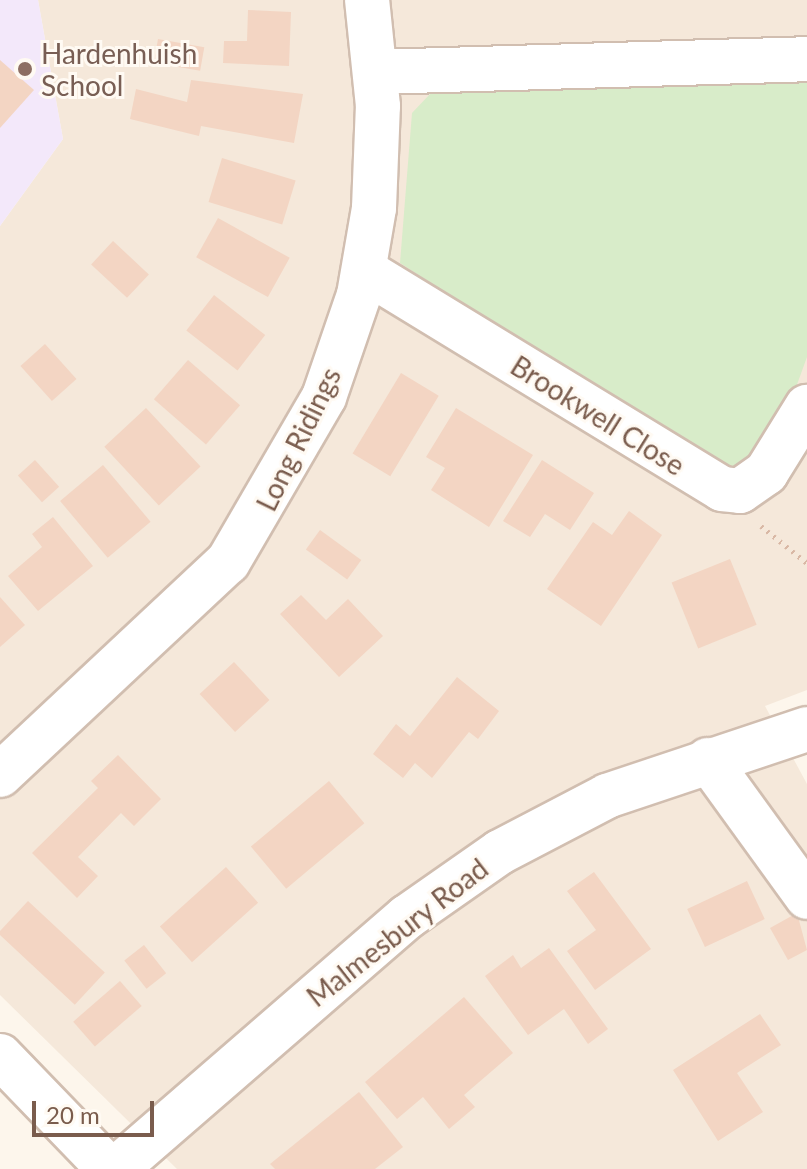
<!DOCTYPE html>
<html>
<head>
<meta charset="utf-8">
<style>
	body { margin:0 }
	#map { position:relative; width:807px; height:1169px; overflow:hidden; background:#fdf6ec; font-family:Lato,sans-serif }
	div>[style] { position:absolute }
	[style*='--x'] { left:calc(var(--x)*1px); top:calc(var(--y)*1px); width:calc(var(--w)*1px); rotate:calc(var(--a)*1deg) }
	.residential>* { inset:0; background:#f5e8da }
	.education>* { inset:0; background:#f3e8fa }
	.green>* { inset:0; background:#d8ecc9 }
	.building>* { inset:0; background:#f3d5c3; transform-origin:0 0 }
	.path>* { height:5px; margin-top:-2.5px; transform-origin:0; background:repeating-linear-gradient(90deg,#d9b8a5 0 2px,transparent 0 8px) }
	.roads { filter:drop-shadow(2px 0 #d1beb0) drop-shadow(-2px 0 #d1beb0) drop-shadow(0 2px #d1beb0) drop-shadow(0 -2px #d1beb0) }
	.minor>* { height:44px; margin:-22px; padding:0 22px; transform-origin:22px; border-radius:22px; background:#fff }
	.secondary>* { height:44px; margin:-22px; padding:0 22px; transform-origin:22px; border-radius:22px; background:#fff }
	.dots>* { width:22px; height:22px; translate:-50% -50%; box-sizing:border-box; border:4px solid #fffaf3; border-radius:50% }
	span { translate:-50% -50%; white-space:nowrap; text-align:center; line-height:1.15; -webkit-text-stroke:6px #fffaf3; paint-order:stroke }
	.education-label { font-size:28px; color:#785e54 }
	.left { translate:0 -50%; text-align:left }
	.street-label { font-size:28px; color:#7a5c4d }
	.scale { position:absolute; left:32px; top:1101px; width:122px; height:36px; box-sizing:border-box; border:4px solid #7a5c4d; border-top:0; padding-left:10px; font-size:24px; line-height:28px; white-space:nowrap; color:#7a5c4d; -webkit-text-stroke:6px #fffaf3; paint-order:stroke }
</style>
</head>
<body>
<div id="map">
	<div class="residential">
		<div style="clip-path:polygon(38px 0,807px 0,807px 690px,765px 706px,807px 784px,807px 1169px,177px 1169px,0 995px,0 226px,63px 139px)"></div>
	</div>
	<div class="education">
		<div style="clip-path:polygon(0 0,38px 0,63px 139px,0 226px)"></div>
	</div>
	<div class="green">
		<div style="clip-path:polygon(807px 73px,807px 357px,782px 426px,737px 468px,709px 465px,400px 263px,412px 113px,430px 94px)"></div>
	</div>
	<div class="building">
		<div style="clip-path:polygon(248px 10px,291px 12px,289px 66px,223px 63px,224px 41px,247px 41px)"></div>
		<div style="left:158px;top:39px;width:47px;height:24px;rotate:10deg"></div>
		<div style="clip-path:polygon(0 60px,34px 90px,0 128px)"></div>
		<div style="clip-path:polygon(191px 80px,303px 94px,294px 143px,201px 126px,199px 136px,130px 119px,136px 89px,187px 102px)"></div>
		<div style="left:222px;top:158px;width:77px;height:46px;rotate:17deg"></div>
		<div style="left:218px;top:218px;width:82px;height:45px;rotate:29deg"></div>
		<div style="left:113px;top:241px;width:49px;height:32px;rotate:43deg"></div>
		<div style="left:214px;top:295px;width:65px;height:45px;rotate:38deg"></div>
		<div style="left:45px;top:344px;width:47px;height:33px;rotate:48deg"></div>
		<div style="left:188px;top:360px;width:69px;height:52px;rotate:41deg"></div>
		<div style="left:401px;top:373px;width:44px;height:94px;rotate:31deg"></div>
		<div style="left:146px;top:408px;width:80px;height:57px;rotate:47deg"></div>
		<div style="clip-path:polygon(456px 408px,533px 455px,489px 527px,431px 490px,445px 468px,426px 457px)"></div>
		<div style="left:35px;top:460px;width:36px;height:23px;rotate:48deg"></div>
		<div style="clip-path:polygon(542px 460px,594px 493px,570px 530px,545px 514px,530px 537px,503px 521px)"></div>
		<div style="left:103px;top:465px;width:74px;height:56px;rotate:50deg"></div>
		<div style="clip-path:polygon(629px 511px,662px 535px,601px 626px,547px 589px,593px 522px,612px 535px)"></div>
		<div style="clip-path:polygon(53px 517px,93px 566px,38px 611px,8px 576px,42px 547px,32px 534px)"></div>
		<div style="left:320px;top:530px;width:51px;height:24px;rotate:36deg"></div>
		<div style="left:730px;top:559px;width:71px;height:63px;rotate:68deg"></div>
		<div style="clip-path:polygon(301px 595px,326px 620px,348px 599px,383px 636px,339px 677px,280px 614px)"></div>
		<div style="clip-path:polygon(0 597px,25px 625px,0 647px)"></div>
		<div style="left:234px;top:662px;width:52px;height:47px;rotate:47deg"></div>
		<div style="clip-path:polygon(457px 677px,499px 711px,478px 739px,469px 732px,432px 778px,415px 763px,403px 778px,373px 754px,396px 724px,410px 736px)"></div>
		<div style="clip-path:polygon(118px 755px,161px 799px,134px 826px,121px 813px,78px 857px,98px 876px,77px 898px,32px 853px,98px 788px,91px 781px)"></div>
		<div style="left:329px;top:781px;width:55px;height:102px;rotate:50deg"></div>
		<div style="left:226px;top:867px;width:48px;height:89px;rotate:48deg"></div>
		<div style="clip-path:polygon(594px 872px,651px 949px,595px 990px,567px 951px,596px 930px,567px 891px)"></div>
		<div style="left:747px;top:881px;width:42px;height:66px;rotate:65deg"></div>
		<div style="left:28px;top:901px;width:105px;height:44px;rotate:43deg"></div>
		<div style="clip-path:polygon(797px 913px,807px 950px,788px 960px,770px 928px)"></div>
		<div style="left:144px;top:945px;width:36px;height:25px;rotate:52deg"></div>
		<div style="clip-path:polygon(549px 948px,608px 1029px,588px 1044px,564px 1009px,528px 1035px,485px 976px,513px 955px,521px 968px)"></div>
		<div style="left:120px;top:981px;width:33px;height:62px;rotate:49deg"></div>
		<div style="clip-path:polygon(464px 997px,513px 1053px,464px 1095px,475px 1107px,449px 1129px,423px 1097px,397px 1119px,365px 1082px)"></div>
		<div style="clip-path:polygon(760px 1014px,781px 1045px,737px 1073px,763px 1112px,718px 1141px,673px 1070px)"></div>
		<div style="clip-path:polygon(359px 1092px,403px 1147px,375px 1169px,275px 1169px,270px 1164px)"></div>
	</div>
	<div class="path">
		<div style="--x:761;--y:526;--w:59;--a:38.8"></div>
	</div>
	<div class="roads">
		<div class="minor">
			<div style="--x:376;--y:72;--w:431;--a:-1.7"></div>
			<div style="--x:365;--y:271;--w:418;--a:31.4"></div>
			<div style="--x:722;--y:489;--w:18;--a:6"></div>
			<div style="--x:740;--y:491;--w:32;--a:-35"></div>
			<div style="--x:766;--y:473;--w:78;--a:-58.2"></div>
			<div style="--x:708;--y:760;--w:169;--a:54.1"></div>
			<div style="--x:0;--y:775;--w:312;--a:-43.1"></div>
			<div style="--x:228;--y:562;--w:191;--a:-59.8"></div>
			<div style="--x:324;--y:397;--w:108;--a:-71.1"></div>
			<div style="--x:359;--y:295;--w:88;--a:-80.2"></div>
			<div style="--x:374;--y:208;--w:102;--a:-87.8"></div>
			<div style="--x:378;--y:106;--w:107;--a:-95.9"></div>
			<div style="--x:0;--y:1056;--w:157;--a:46"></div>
		</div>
		<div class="secondary">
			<div style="--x:116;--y:1169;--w:385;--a:-40.9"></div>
			<div style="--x:407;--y:917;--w:113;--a:-35"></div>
			<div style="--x:500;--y:852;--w:121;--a:-27.6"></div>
			<div style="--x:607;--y:796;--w:211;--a:-18.5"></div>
		</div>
	</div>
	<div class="dots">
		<div style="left:25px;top:69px;background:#8d6e63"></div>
	</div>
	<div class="education-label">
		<span class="left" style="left:41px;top:69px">Hardenhuish<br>School</span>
	</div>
	<div class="street-label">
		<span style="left:598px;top:415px;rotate:32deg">Brookwell Close</span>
		<span style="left:298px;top:439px;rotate:-64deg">Long Ridings</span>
		<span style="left:397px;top:932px;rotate:-38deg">Malmesbury Road</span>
	</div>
	<div class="scale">20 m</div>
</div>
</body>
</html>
